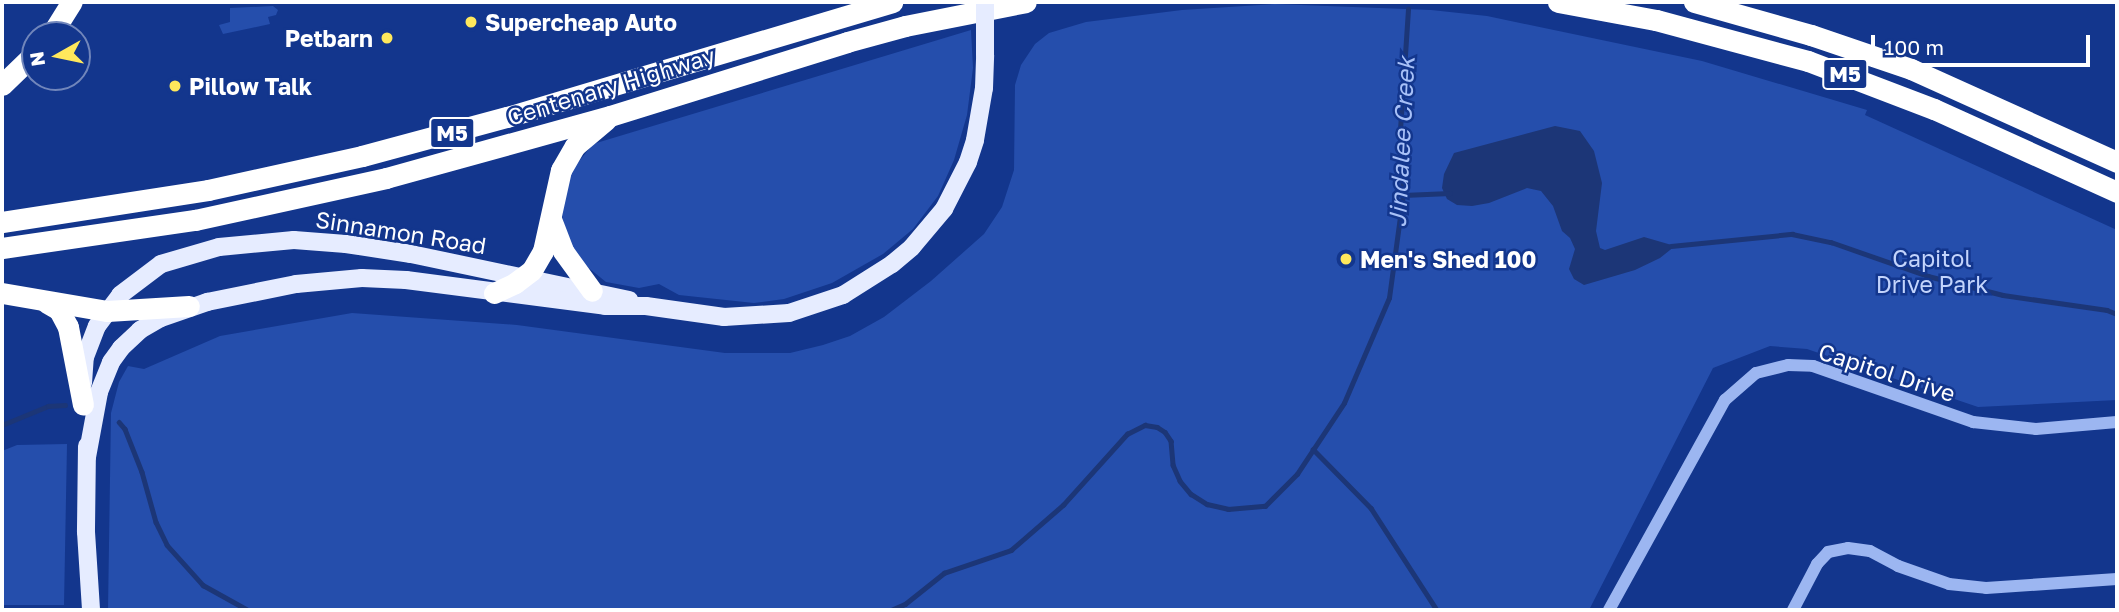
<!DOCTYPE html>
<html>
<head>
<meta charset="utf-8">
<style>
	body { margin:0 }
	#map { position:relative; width:2119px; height:612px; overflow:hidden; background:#13368d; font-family:"Golos Text",sans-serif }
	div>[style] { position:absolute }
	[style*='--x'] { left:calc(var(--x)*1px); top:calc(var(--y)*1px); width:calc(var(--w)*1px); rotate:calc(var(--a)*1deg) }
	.green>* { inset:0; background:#254eac }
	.water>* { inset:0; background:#1c3677 }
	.stream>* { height:4.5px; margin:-2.25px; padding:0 2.25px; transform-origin:2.25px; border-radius:2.25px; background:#1c3677 }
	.minor>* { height:12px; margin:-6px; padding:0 6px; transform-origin:6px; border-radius:6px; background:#9cb6f1 }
	.major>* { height:18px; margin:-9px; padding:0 9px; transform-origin:9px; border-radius:9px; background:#e6ecff }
	.highway>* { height:21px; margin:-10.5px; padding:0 10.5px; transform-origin:10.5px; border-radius:10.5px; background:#fff }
	.major-bridge>* { height:18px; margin:-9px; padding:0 9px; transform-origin:9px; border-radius:9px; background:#e6ecff }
	.dots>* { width:19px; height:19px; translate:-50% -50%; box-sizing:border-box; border:4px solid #13368d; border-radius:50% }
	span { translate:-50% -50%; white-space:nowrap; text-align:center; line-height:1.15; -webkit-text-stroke:5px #13368d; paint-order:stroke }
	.shield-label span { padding:2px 5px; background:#13368d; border:2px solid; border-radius:5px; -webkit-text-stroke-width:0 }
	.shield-label { font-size:21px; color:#fff; font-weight:700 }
	.poi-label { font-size:23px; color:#fff; font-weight:700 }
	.left { translate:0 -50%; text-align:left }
	.right { translate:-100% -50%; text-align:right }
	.street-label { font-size:23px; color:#fff }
	.park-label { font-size:23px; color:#c3d4fc }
	.water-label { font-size:24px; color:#a8c1f8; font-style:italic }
	.frame { position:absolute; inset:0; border:4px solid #fff; pointer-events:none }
	.north { position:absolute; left:21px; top:21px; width:70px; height:70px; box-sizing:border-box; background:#13368d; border:2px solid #7186bb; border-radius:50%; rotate:261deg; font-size:19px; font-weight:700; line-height:28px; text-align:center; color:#fff }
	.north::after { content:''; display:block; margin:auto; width:24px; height:32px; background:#ffe85c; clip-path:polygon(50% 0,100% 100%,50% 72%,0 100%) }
	.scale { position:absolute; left:1871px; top:35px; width:219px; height:32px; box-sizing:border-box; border:4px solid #fff; border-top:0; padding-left:9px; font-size:21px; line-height:24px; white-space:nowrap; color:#fff; -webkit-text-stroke:5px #13368d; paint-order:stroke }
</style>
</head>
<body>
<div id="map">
	<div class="green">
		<div style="clip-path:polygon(1275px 4px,1431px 10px,1487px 16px,1702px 61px,1867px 110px,1865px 115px,2117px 230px,2117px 400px,1978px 407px,1807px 349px,1770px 346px,1713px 368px,1589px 610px,108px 610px,111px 413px,119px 382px,128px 366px,144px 369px,220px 336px,352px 313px,517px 325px,725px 353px,790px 353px,823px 345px,850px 336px,884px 317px,931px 281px,984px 234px,1002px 207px,1014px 170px,1015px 85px,1021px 65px,1035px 44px,1049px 33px,1086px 22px,1182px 10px)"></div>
		<div style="clip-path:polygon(273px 6px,278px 10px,276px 15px,268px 17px,270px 24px,223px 34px,219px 25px,230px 22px,230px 8px)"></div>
		<div style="clip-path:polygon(971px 30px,973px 68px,967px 115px,954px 160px,938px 196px,913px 229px,883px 254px,832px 283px,784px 299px,754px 303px,679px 295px,659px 284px,639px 288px,606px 282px,585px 265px,570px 245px,562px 216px,564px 190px,572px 170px,593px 144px)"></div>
		<div style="clip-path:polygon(67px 444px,64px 605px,2px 605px,2px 451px,17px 445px)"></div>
	</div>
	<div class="water">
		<div style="clip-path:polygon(1555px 126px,1580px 131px,1594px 151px,1602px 183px,1596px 231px,1600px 248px,1605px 250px,1644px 237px,1675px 246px,1660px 258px,1635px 270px,1584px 285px,1574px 279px,1569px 269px,1575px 249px,1570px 238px,1562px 231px,1553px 206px,1541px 191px,1527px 188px,1489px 203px,1472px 206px,1457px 205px,1447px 199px,1442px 188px,1444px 174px,1454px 153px)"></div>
	</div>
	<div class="stream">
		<div style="--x:1403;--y:195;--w:47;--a:-2.4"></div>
		<div style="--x:1671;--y:246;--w:122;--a:-5.7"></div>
		<div style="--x:1792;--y:234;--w:40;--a:12"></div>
		<div style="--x:1831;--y:242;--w:103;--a:19.3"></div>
		<div style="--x:1928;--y:276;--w:77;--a:14.2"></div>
		<div style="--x:2003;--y:295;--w:105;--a:8.2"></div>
		<div style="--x:2107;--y:310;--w:11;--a:22"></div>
		<div style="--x:119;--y:422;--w:9;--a:49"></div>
		<div style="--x:125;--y:429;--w:46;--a:68.4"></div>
		<div style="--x:142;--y:472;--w:52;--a:74.4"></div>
		<div style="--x:156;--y:522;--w:25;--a:64"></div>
		<div style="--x:167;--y:545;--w:54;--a:48"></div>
		<div style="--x:203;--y:585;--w:51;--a:29.1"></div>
		<div style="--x:2;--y:425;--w:50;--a:-22.4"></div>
		<div style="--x:48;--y:406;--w:17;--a:-3"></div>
		<div style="--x:1313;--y:449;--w:83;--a:45.5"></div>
		<div style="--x:1371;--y:508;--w:121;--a:57.1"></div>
		<div style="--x:891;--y:610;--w:15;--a:-23"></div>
		<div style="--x:905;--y:604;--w:50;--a:-38.5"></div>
		<div style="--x:944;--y:573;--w:71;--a:-18.9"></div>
		<div style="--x:1011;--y:550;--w:69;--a:-40.9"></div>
		<div style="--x:1063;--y:505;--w:96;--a:-48"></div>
		<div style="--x:1127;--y:434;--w:20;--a:-27"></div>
		<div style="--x:1145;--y:425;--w:12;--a:9"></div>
		<div style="--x:1157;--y:427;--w:9;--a:32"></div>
		<div style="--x:1165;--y:432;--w:11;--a:56"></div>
		<div style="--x:1171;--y:441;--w:24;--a:85"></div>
		<div style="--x:1173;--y:465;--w:17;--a:66"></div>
		<div style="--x:1180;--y:481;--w:17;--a:50"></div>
		<div style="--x:1191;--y:494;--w:19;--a:32"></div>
		<div style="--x:1207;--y:504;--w:22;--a:13"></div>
		<div style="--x:1228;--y:509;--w:37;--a:-5"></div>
		<div style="--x:1265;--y:506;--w:45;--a:-45"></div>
		<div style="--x:1297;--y:474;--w:85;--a:-56.5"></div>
		<div style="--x:1344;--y:403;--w:114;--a:-66.8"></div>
		<div style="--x:1389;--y:298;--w:104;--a:-82.3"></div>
		<div style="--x:1403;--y:195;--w:65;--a:-92.6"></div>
		<div style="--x:1400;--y:130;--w:121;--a:-86.2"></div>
	</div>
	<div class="minor">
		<div style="--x:1609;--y:610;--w:240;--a:-61.1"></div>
		<div style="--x:1725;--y:400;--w:41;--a:-41.1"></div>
		<div style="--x:1756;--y:373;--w:33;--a:-14"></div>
		<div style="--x:1788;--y:365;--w:25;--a:2"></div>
		<div style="--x:1813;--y:366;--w:170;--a:19.3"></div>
		<div style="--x:1973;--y:422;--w:63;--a:6.3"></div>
		<div style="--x:2036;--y:429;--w:81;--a:-4.9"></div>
		<div style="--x:1793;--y:610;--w:52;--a:-62.4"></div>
		<div style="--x:1817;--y:564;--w:16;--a:-47"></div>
		<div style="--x:1828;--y:552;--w:20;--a:-11"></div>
		<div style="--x:1848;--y:548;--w:22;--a:8"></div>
		<div style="--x:1870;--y:551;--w:32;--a:28"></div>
		<div style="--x:1898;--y:566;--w:54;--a:19.4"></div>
		<div style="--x:1949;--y:584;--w:37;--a:6"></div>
		<div style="--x:1986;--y:588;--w:131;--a:-3.9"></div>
	</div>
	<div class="major">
		<div style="--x:83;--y:383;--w:26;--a:-86"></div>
		<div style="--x:85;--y:357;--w:33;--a:-69"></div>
		<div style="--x:97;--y:326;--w:39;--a:-53"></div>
		<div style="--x:120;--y:295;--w:51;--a:-37.1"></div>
		<div style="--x:161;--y:264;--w:60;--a:-16.3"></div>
		<div style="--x:219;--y:247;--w:75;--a:-5.3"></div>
		<div style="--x:294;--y:240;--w:52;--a:4.4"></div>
		<div style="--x:346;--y:244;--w:66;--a:8.7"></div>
		<div style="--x:411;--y:254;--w:223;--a:11.9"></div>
		<div style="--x:87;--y:446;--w:86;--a:90.7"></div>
		<div style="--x:86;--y:532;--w:78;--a:86.3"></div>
		<div style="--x:87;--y:457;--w:66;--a:-79.5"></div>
		<div style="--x:99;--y:392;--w:32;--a:-68"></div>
		<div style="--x:111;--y:362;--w:17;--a:-54"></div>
		<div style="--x:121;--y:348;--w:26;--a:-43"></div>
		<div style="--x:140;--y:330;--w:24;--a:-30"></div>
		<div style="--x:161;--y:318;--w:49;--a:-19.2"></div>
		<div style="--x:207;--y:302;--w:91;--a:-11.4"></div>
		<div style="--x:296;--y:284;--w:66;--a:-5.2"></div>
		<div style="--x:362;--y:278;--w:44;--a:2.6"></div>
		<div style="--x:406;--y:280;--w:201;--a:7.4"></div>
		<div style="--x:605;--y:306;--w:41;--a:0"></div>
		<div style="--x:646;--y:306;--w:79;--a:8"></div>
		<div style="--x:724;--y:317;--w:65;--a:-3.5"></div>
		<div style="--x:789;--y:313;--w:57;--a:-18.4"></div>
		<div style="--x:843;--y:295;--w:58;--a:-32.3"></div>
		<div style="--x:892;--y:264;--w:26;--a:-40"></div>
		<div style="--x:912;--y:247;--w:50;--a:-49.9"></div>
		<div style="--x:944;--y:209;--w:53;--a:-62.9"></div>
		<div style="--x:968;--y:162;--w:23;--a:-72"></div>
		<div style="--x:975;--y:140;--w:53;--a:-80.2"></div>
		<div style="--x:984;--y:88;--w:33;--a:-88"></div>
	</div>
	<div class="highway">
		<div style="--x:1558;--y:2;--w:100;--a:10.4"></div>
		<div style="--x:1656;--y:20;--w:157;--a:15.1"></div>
		<div style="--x:1808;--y:61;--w:135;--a:20.9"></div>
		<div style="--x:1934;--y:109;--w:201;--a:24.4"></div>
		<div style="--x:1694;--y:2;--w:122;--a:15.8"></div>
		<div style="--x:1811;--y:35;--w:106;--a:18.8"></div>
		<div style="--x:1911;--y:69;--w:226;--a:24.3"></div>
		<div style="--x:51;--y:35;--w:39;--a:-58"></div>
		<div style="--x:2;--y:85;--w:46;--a:-44.1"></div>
		<div style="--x:551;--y:219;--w:34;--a:69"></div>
		<div style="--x:563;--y:251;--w:49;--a:54.1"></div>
		<div style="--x:2;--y:222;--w:208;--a:-8.8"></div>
		<div style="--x:208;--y:190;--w:158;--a:-12.4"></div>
		<div style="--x:362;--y:156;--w:150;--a:-15.1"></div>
		<div style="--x:507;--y:117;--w:402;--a:-16.6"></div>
		<div style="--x:2;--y:248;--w:195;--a:-8.3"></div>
		<div style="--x:195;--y:220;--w:196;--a:-12.4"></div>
		<div style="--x:386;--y:178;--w:232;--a:-15.5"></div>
		<div style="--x:610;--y:116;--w:248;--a:-17.3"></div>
		<div style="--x:847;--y:42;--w:60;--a:-15.4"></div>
		<div style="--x:905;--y:26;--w:123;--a:-11.2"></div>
		<div style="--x:2;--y:293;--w:107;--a:9.7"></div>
		<div style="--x:107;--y:311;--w:82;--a:-3.5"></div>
		<div style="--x:494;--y:293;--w:23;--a:-25"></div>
		<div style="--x:515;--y:283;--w:21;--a:-37"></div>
		<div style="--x:532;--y:270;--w:22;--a:-60"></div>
		<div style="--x:543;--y:251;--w:83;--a:-77.5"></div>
		<div style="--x:561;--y:170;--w:28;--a:-60"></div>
		<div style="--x:575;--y:146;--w:40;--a:-40"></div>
		<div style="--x:47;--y:303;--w:14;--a:30"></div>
		<div style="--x:59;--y:310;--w:19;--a:62"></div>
		<div style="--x:68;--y:327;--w:79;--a:79.1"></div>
	</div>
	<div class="major-bridge">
		<div style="--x:985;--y:55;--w:53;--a:-90"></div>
	</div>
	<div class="dots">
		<div style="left:471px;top:22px;background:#ffe85c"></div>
		<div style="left:387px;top:38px;background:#ffe85c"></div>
		<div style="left:175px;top:86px;background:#ffe85c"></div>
		<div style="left:1346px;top:259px;background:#ffe85c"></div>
	</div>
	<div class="shield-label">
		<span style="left:1845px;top:74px">M5</span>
		<span style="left:452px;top:133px">M5</span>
	</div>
	<div class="poi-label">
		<span class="left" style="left:485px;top:22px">Supercheap Auto</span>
		<span class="right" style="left:373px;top:38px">Petbarn</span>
		<span class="left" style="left:189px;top:86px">Pillow Talk</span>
		<span class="left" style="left:1360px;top:259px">Men's Shed 100</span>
	</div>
	<div class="street-label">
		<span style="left:611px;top:86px;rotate:-17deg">Centenary Highway</span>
		<span style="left:401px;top:232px;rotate:9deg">Sinnamon Road</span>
		<span style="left:1887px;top:372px;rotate:18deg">Capitol Drive</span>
	</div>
	<div class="park-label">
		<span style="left:1932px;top:271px">Capitol<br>Drive Park</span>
	</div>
	<div class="water-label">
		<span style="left:1401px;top:142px;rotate:-87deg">Jindalee Creek</span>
	</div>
	<div class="frame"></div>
	<div class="north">N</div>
	<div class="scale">100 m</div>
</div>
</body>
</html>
